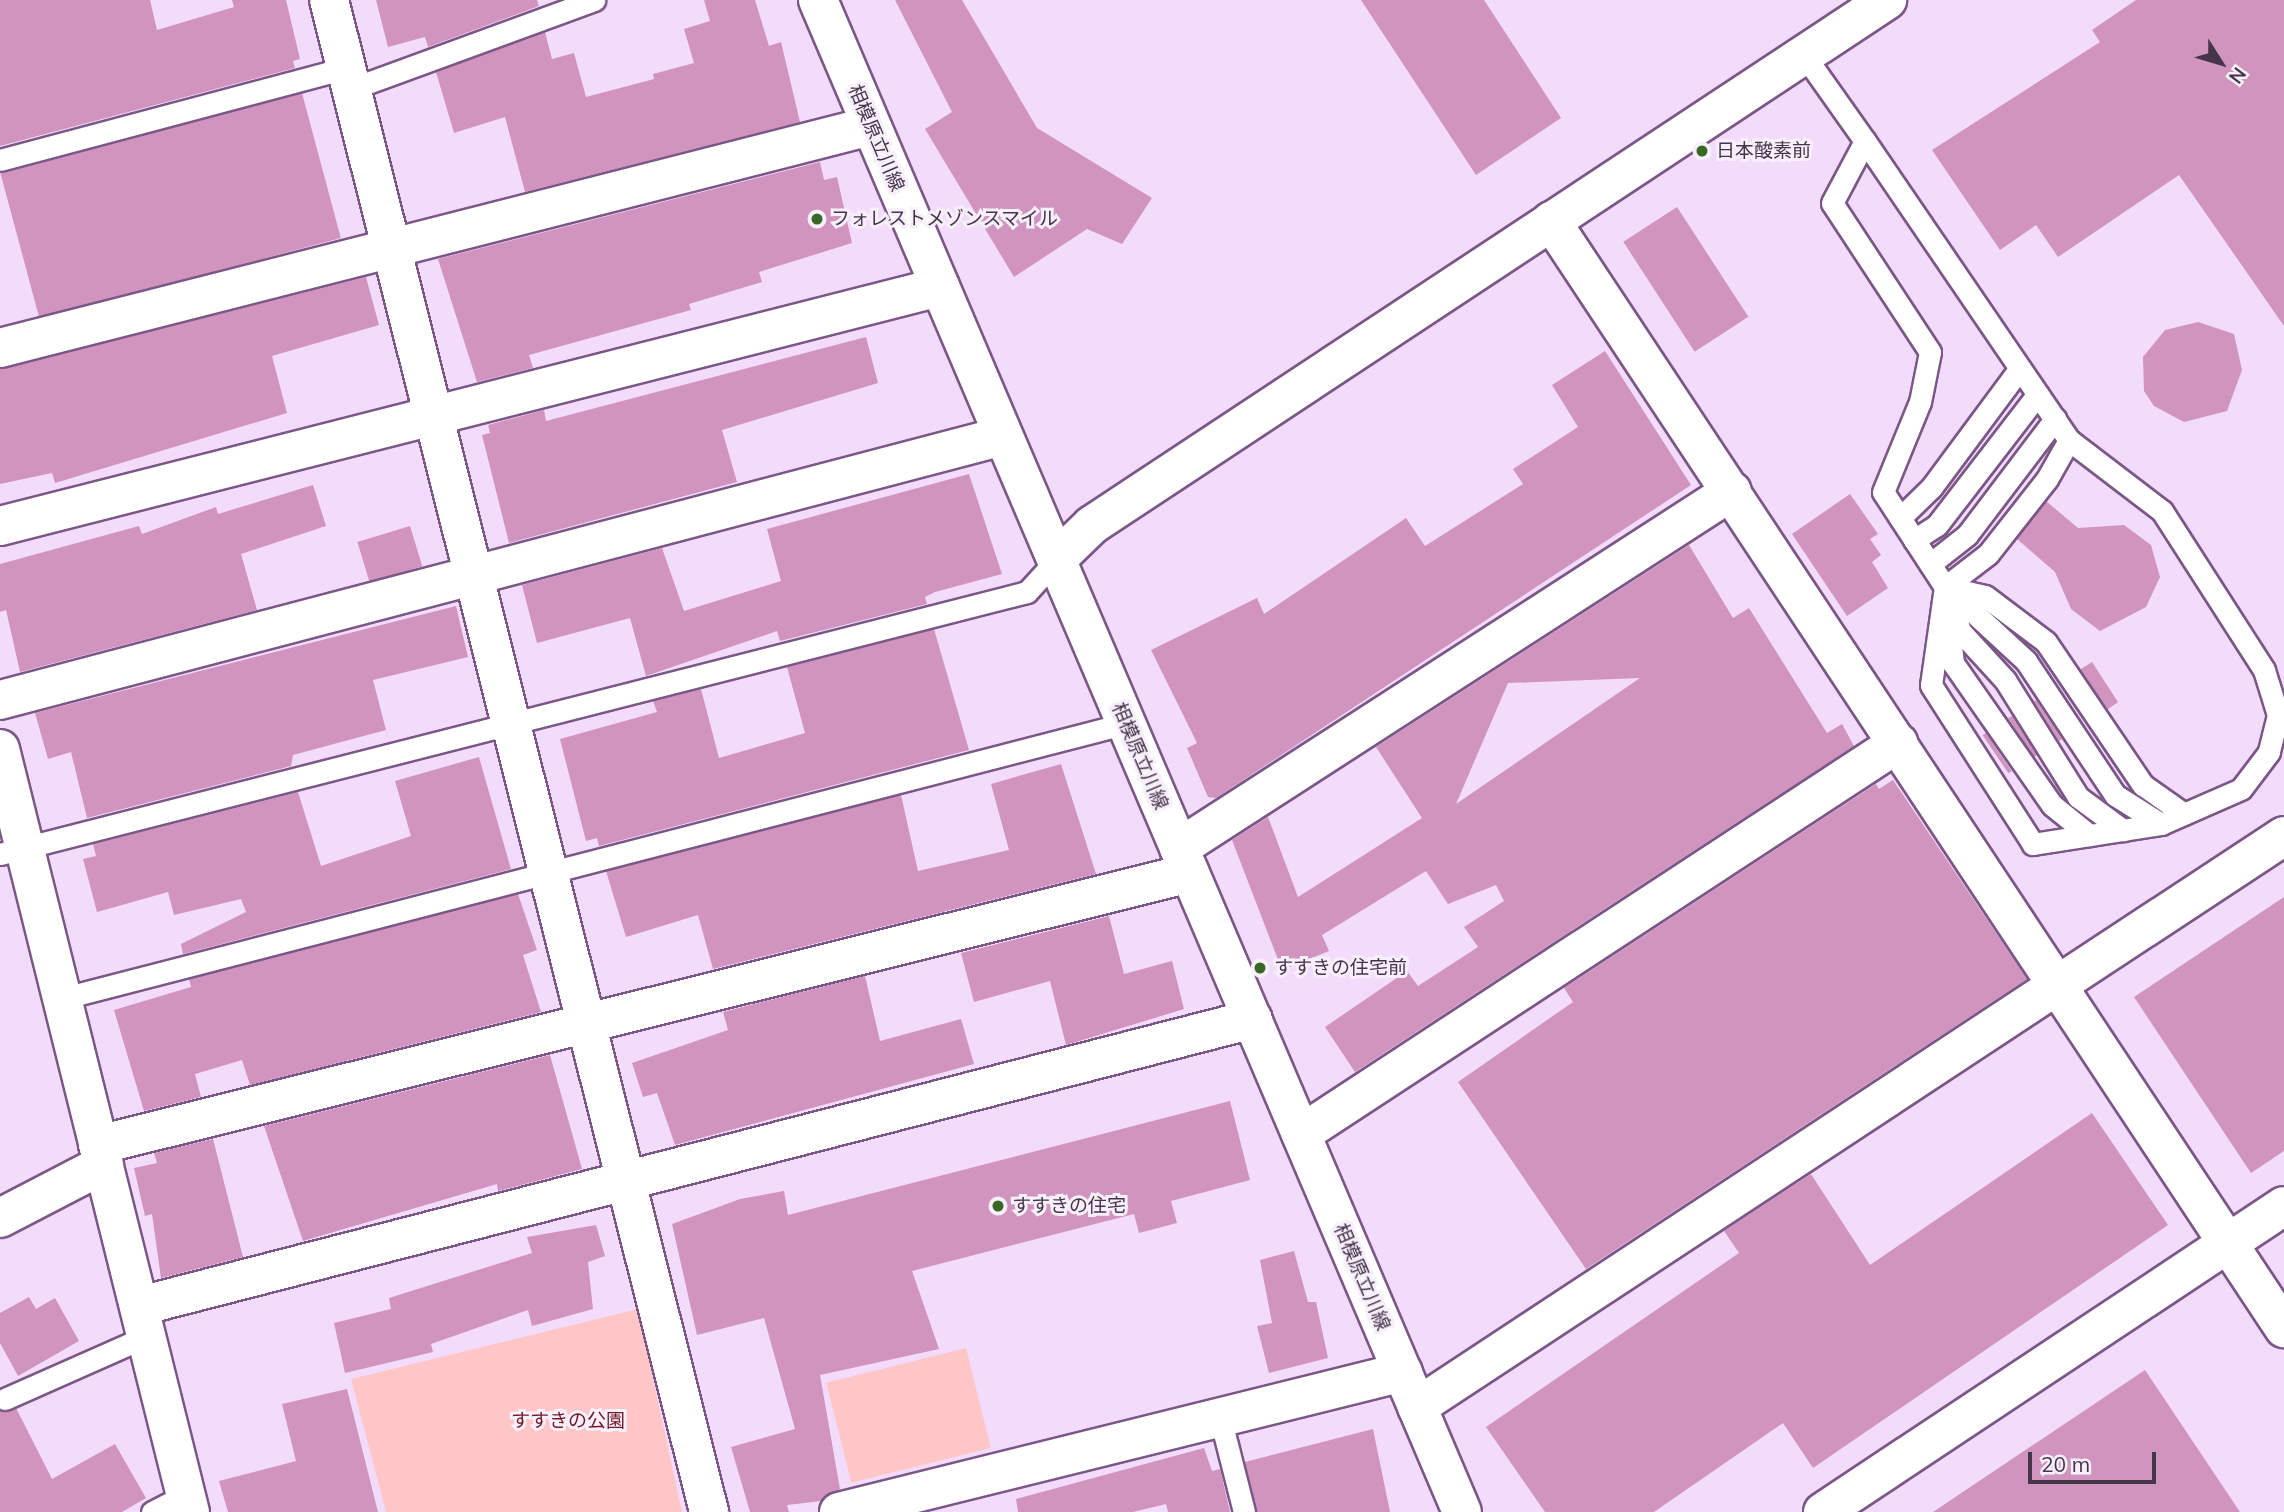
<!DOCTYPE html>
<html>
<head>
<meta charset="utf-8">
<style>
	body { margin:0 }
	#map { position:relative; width:2284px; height:1512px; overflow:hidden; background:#f3dbfc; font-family:Mulish,"Noto Sans JP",sans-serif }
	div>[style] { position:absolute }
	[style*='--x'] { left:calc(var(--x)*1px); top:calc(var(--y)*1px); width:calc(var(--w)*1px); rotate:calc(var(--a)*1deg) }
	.green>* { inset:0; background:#ffc6c7; transform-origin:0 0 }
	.building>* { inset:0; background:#d094bf; transform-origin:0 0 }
	.roads { filter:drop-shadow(2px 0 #7b5787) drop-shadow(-2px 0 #7b5787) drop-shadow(0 2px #7b5787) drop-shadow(0 -2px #7b5787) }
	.service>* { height:21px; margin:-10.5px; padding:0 10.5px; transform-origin:10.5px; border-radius:10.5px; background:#fff }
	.minor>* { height:38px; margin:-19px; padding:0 19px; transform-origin:19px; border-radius:19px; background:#fff }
	.tertiary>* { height:38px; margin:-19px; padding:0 19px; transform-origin:19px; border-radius:19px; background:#fff }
	.secondary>* { height:38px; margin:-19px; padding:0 19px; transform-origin:19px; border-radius:19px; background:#fff }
	.dots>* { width:19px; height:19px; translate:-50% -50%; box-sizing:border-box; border:4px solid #f7effa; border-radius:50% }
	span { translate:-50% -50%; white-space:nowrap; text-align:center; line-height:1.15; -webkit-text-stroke:6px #f7effa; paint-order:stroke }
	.street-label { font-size:19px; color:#45354b }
	.poi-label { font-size:19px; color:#45354b }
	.left { translate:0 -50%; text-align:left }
	.park-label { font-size:19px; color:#701826 }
	.north { position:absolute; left:2186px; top:28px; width:70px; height:70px; -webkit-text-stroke:5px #f7effa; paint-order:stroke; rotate:127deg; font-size:19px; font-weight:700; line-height:28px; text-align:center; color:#45354b }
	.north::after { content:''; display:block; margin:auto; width:24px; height:32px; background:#45354b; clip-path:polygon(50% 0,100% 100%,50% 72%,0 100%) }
	.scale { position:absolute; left:2028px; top:1452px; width:128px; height:32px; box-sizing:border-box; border:4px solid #45354b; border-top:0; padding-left:9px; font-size:21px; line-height:24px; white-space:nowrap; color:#45354b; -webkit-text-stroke:5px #f7effa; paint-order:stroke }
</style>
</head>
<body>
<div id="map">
	<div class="green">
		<div style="clip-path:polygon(638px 1309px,682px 1512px,386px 1512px,351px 1379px)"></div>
		<div style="left:966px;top:1348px;width:103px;height:144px;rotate:76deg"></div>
	</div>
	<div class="building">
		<div style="clip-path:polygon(0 0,150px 0,157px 30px,234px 7px,232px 0,286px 0,300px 59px,293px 61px,295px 68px,0 146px)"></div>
		<div style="clip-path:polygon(376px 0,537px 0,539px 6px,428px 47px,425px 37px,388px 47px)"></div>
		<div style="clip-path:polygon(704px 0,755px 0,769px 46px,781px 42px,800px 122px,525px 192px,505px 117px,454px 133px,436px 72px,545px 32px,552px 59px,574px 53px,586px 97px,654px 79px,653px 74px,694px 63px,684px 29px,710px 21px)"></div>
		<div style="clip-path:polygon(895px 0,962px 0,1037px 128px,1152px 198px,1122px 244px,1087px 229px,1014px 277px,925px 129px,952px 112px)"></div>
		<div style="clip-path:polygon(1361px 0,1484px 0,1561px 118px,1476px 175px)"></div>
		<div style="clip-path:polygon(2136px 0,2284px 0,2284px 326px,2179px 175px,2058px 257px,2036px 225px,2000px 250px,1932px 150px,2100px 42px,2092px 30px)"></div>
		<div style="left:302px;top:93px;width:150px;height:312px;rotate:75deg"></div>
		<div style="clip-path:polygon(820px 162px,824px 180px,837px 177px,852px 243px,759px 272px,762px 282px,689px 304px,691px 310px,529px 355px,533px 368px,477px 382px,438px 259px)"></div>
		<div style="left:1677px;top:207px;width:131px;height:64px;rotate:57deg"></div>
		<div style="clip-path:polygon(366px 277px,379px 325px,272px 356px,287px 413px,55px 483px,52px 473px,0 484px,0 369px)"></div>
		<div style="clip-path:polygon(2198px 322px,2234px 334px,2242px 370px,2227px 411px,2184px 422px,2154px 406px,2144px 391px,2143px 357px,2165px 330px)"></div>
		<div style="clip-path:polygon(866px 337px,878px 383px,722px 430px,737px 482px,509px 543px,482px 435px,490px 433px,488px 425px,544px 410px,546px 421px)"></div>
		<div style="clip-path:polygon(1605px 351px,1691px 485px,1216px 798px,1208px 797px,1187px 748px,1197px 743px,1151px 650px,1257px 598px,1264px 614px,1406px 518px,1425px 546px,1523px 484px,1513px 469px,1578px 427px,1552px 385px)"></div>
		<div style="clip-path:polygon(969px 474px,1002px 574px,935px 592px,925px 597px,927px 604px,780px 641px,777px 631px,646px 676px,630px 618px,537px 643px,522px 585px,662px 548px,684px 611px,781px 581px,767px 529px)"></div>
		<div style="clip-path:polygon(313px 485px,326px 526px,241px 554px,257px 610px,20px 672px,6px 610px,0 612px,0 564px,139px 526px,142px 534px,216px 507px,218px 514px)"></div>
		<div style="clip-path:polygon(1850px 494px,1878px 534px,1870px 539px,1881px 555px,1872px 562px,1888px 588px,1847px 616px,1792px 534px)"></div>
		<div style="clip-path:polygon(2046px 501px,2078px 528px,2124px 525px,2151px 545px,2160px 577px,2146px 607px,2100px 631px,2071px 609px,2055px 572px,2017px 539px)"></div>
		<div style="left:410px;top:526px;width:42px;height:55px;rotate:73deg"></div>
		<div style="clip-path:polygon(evenodd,1689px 545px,1733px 618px,1749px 608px,1827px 733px,1842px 724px,1854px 746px,1355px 1072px,1325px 1027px,1407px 971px,1418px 986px,1478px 947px,1464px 927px,1504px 901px,1496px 885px,1448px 904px,1426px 871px,1322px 935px,1329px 951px,1282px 970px,1232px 840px,1268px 817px,1298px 897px,1422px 818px,1376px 747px,1689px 545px,1640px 678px,1456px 804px,1508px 683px,1640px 678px)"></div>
		<div style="clip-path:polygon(456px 606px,468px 657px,373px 680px,386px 730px,293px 755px,291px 766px,87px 818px,71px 752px,48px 759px,35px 713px)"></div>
		<div style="clip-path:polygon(934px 629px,969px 750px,599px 846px,597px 838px,586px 841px,560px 739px,657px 712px,653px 701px,701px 689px,719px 758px,805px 733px,787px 667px)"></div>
		<div style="left:2092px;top:662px;width:48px;height:14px;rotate:57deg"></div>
		<div style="clip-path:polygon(2036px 700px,2062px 739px,2059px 741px,2034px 701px)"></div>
		<div style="clip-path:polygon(2012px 716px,2037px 755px,2034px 757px,2008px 718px)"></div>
		<div style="left:1986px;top:733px;width:46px;height:4px;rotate:56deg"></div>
		<div style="clip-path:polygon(479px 757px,511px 869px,183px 954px,181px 944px,246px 912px,241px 899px,174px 915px,168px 892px,97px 912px,83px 859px,96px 856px,93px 844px,298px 792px,321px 866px,411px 836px,395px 781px)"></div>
		<div style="clip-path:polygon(1061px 764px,1096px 874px,713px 969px,698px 915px,626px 937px,606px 871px,901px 795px,918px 871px,1009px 850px,991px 784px)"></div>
		<div style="clip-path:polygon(1893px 780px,2027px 979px,1586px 1269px,1458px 1082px,1573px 1002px,1564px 988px,1876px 784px,1879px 789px)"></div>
		<div style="clip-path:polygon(518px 894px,537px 950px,523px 955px,541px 1012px,250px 1085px,242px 1060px,195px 1074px,201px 1097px,144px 1111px,114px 1010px,191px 987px,189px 979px)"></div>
		<div style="clip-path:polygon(2284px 897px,2284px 1151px,2251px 1173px,2134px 997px)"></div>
		<div style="clip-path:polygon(1109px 916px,1124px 974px,1172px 961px,1184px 1009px,1066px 1045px,1050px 981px,974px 1002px,961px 953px)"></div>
		<div style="clip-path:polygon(865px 976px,880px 1041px,961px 1019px,974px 1064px,675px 1145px,657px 1093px,643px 1097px,632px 1063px,728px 1030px,723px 1012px)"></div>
		<div style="clip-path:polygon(550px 1055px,582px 1169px,498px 1191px,497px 1184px,303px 1241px,264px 1126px)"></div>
		<div style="clip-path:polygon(1230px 1101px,1250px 1180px,1171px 1201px,1177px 1223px,1139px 1233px,1134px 1214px,912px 1271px,939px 1349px,820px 1375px,840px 1489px,821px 1501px,787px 1505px,789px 1512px,750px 1512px,731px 1447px,795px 1429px,764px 1318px,697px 1335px,672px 1224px,740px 1199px,784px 1191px,788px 1215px)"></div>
		<div style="clip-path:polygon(2092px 1113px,2168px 1225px,1813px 1468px,1783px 1423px,1654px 1512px,1545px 1512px,1486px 1427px,1739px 1253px,1724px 1231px,1811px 1174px,1870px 1265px)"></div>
		<div style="clip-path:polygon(213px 1139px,243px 1257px,161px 1278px,152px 1214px,145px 1216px,134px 1168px,157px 1163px,154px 1153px)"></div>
		<div style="clip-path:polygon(596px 1225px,605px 1256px,588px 1262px,593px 1309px,532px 1326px,528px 1310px,431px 1344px,433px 1352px,345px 1373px,334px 1323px,391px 1309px,389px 1298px,532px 1253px,527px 1237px)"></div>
		<div style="clip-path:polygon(1294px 1251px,1308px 1302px,1316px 1302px,1328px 1358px,1269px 1373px,1257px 1326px,1272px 1323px,1260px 1260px)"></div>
		<div style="clip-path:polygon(29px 1297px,36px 1309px,55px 1298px,79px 1341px,18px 1376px,0 1343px,0 1313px)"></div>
		<div style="clip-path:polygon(2145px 1370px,2240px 1512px,1933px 1512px)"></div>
		<div style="clip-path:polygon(347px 1389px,378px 1512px,228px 1512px,219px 1481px,296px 1461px,282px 1404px)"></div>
		<div style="clip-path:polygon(16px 1408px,52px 1479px,115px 1444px,146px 1498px,122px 1512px,0 1512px,0 1411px)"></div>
		<div style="clip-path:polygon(1373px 1429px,1390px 1512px,1257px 1512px,1245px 1462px)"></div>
		<div style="clip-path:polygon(1204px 1448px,1212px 1471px,1220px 1469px,1230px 1512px,1168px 1512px,1166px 1504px,1133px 1512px,1018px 1512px,1016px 1499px)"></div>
	</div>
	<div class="roads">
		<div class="service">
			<div style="--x:1804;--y:55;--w:105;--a:54.7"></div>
			<div style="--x:1865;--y:141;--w:362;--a:55.7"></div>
			<div style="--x:2069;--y:440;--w:117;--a:37.4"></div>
			<div style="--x:2162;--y:511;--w:189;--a:57.3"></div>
			<div style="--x:2264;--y:670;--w:47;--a:72.7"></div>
			<div style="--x:2278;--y:715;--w:38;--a:104"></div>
			<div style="--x:2269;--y:752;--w:46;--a:127.1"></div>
			<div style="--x:2241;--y:789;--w:87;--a:156.4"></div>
			<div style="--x:2161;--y:824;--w:130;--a:171.1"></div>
			<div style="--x:2033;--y:844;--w:189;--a:-122.7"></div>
			<div style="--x:1931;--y:685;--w:99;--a:-81.9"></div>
			<div style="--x:1945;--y:587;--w:113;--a:-123.1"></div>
			<div style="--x:1883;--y:492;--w:97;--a:-67.7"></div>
			<div style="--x:1920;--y:402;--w:51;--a:-78.7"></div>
			<div style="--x:1930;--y:352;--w:178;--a:-123.3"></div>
			<div style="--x:1832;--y:203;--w:70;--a:-62"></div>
			<div style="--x:351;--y:89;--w:259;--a:-20.1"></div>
			<div style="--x:0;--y:160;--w:357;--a:-14.9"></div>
			<div style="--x:1900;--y:518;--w:43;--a:-44.1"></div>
			<div style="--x:1931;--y:488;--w:149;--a:-53.4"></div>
			<div style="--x:1914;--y:540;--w:27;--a:-33"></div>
			<div style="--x:1937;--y:525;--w:165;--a:-52.4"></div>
			<div style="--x:1930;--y:564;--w:47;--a:-38.1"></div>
			<div style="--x:1967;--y:535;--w:146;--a:-52.8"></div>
			<div style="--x:1945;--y:587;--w:41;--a:12.7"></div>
			<div style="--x:1985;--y:596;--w:76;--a:37"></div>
			<div style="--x:2046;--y:642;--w:173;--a:55.9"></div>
			<div style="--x:2143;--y:785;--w:50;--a:35.3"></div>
			<div style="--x:1945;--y:587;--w:54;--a:-37.5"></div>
			<div style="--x:1988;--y:554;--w:95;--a:-51.8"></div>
			<div style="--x:2047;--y:479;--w:45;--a:-60.6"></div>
			<div style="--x:1947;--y:588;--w:108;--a:42.7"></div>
			<div style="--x:2026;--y:661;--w:161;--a:56.4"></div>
			<div style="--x:2115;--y:795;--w:54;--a:32.2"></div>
			<div style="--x:1947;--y:592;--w:41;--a:71.6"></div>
			<div style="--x:1960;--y:631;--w:67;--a:47.4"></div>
			<div style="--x:2005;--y:680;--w:138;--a:58"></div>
			<div style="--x:2078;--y:797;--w:56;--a:36.3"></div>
			<div style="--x:1948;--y:620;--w:43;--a:83.4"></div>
			<div style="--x:1953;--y:663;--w:173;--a:55.1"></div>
			<div style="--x:2052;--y:805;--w:48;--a:39"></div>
			<div style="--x:0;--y:854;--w:1060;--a:-14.31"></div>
			<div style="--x:1027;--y:592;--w:45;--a:-47.7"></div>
			<div style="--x:60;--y:999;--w:1102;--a:-14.5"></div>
			<div style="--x:5;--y:1399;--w:153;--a:-23.9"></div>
			<div style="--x:1220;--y:1417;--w:98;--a:75.8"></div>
			<div style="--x:152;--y:1512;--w:37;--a:-27"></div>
		</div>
		<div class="minor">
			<div style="--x:329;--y:0;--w:1559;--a:75.89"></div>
			<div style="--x:1551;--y:221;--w:1328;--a:56.49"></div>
			<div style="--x:0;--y:348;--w:899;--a:-14.3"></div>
			<div style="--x:0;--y:526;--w:970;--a:-14.27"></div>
			<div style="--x:0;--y:700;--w:1037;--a:-14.75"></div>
			<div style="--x:0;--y:749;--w:786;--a:76.02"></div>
			<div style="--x:1179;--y:848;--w:658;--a:-32.85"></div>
			<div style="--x:1301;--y:1134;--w:714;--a:-33.22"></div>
			<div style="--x:98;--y:1145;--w:1125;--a:-13.99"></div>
			<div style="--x:0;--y:1218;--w:117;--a:-27.4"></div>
			<div style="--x:140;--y:1306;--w:1149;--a:-14.46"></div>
			<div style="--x:1417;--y:1407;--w:1038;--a:-33.37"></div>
			<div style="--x:839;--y:1512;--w:581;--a:-13.94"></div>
			<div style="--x:1823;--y:1512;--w:553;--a:-33.58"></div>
		</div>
		<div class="tertiary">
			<div style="--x:1057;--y:559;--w:49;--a:-44.2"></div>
			<div style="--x:1092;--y:525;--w:953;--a:-33.44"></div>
		</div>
		<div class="secondary">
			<div style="--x:818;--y:0;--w:1643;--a:66.93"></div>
		</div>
	</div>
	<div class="dots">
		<div style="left:1702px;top:151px;background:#3a6726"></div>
		<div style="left:817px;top:219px;background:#3a6726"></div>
		<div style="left:1260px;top:968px;background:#3a6726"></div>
		<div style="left:998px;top:1206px;background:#3a6726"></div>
	</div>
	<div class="street-label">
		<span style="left:876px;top:138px;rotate:67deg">相模原立川線</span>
		<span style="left:1140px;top:756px;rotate:67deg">相模原立川線</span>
		<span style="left:1362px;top:1277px;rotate:67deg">相模原立川線</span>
	</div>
	<div class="poi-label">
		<span class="left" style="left:1716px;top:151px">日本酸素前</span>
		<span class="left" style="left:831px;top:219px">フォレストメゾンスマイル</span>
		<span class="left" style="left:1274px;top:968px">すすきの住宅前</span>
		<span class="left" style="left:1012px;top:1206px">すすきの住宅</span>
	</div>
	<div class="park-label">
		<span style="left:568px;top:1421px">すすきの公園</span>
	</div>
	<div class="north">N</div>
	<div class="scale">20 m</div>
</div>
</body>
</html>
